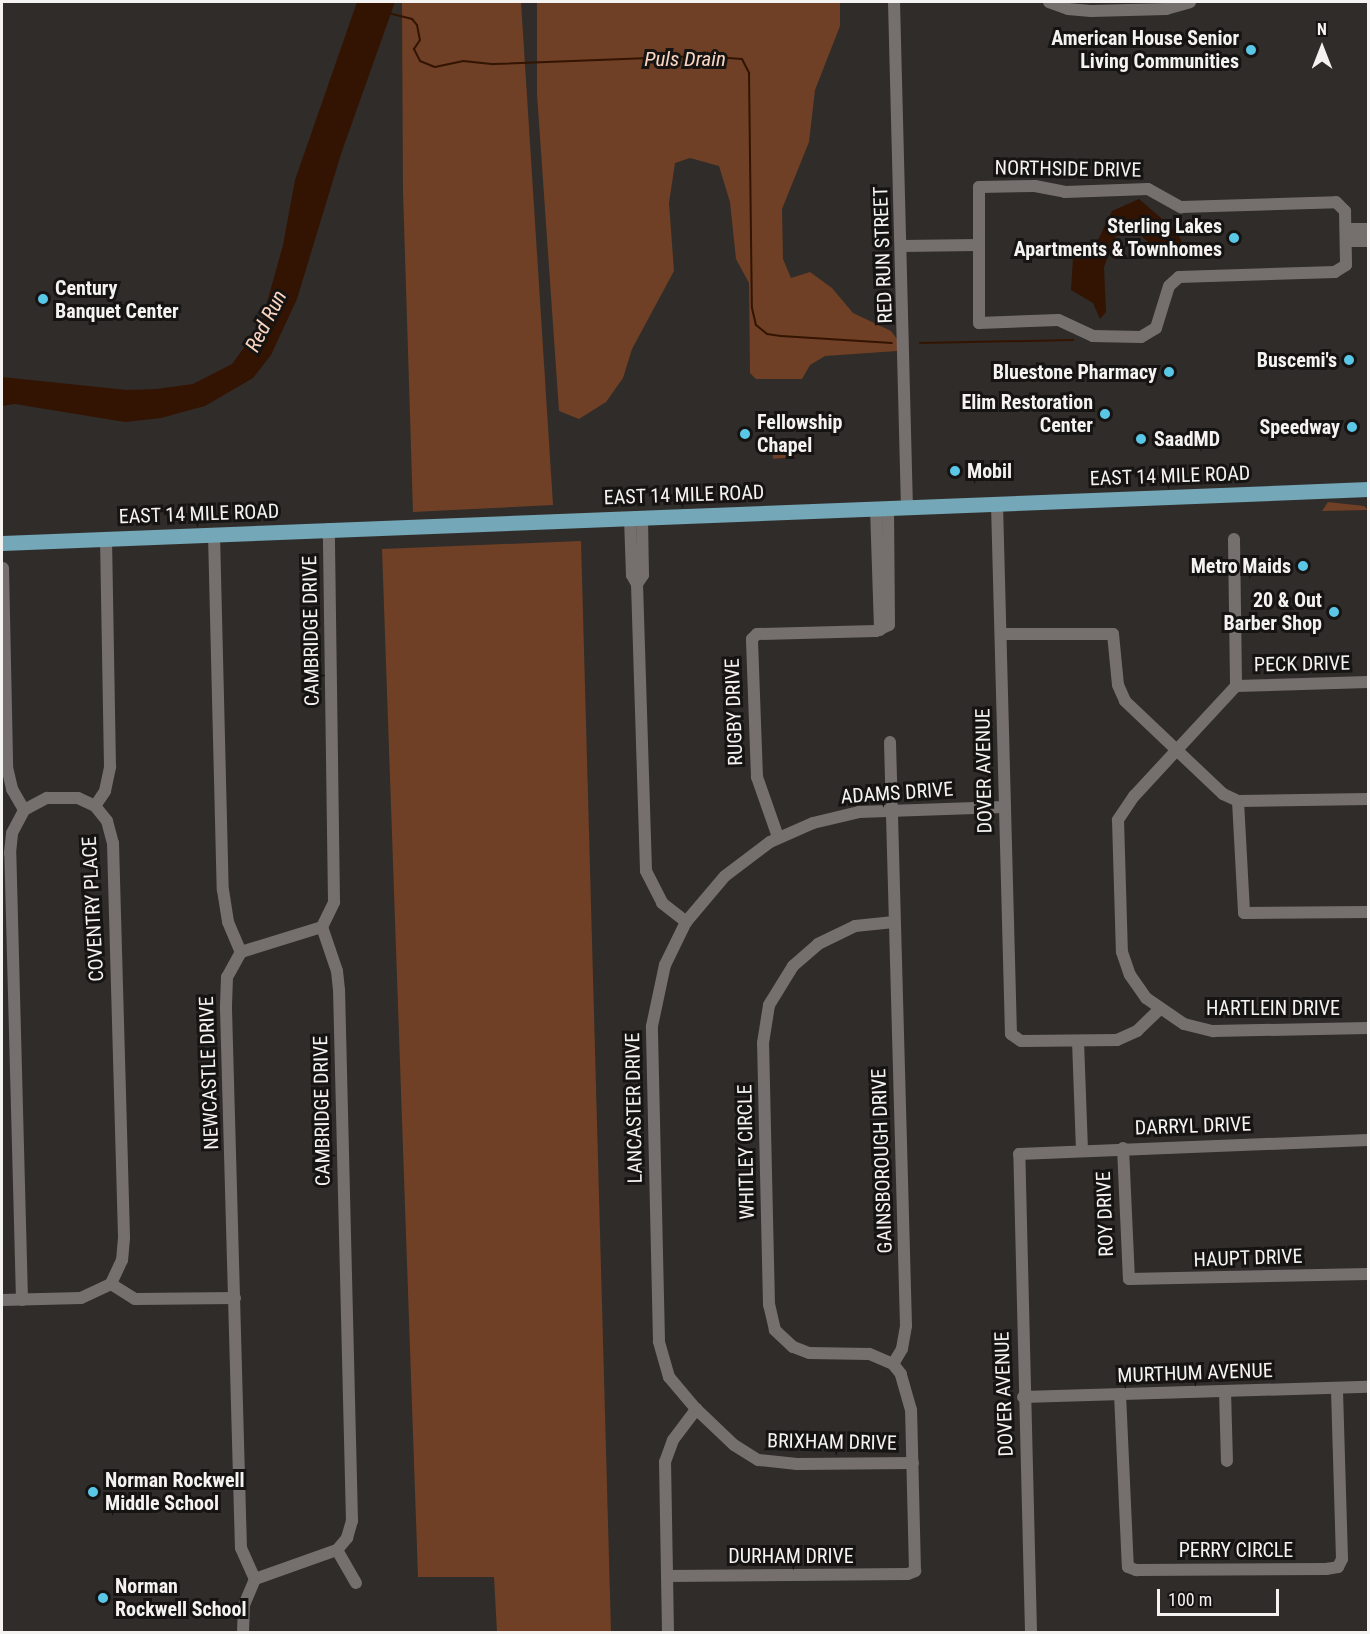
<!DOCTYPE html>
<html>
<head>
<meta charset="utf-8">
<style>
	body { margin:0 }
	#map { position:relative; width:1370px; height:1634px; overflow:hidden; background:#302c29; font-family:"Roboto Condensed",sans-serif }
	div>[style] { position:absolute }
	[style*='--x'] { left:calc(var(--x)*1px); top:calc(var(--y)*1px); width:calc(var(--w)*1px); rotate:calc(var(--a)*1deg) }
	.green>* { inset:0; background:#6f4025; transform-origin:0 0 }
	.water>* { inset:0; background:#331402 }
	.stream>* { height:2px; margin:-1px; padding:0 1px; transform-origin:1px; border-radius:1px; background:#331402 }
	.minor>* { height:12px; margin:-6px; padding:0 6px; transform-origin:6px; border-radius:6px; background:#75706e }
	.major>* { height:15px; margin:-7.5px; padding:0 7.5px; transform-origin:7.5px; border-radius:7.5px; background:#74a7b7 }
	.dots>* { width:16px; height:16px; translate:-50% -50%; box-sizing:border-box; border:3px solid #161413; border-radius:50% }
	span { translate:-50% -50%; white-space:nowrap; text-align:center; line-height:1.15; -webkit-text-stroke:6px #161413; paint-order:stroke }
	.poi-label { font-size:20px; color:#f5f3f1; font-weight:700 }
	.right { translate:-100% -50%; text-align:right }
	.left { translate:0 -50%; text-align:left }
	.street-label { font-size:20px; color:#f5f3f1 }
	.water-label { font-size:21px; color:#fad5c1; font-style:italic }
	.frame { position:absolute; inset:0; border:3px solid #f5f3f1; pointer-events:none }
	.north { position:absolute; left:1292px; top:18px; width:60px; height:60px; -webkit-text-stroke:4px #161413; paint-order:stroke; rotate:0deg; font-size:16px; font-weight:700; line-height:24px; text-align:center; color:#f5f3f1 }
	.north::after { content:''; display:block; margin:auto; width:21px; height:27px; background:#f5f3f1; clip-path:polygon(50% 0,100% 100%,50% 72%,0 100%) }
	.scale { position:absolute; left:1157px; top:1589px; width:122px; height:27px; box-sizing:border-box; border:3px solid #f5f3f1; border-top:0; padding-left:8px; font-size:18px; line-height:21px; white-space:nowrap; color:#f5f3f1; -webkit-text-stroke:4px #161413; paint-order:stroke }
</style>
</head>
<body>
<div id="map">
	<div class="green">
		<div style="clip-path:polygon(402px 2px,521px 2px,553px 505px,413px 512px,403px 191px)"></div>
		<div style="clip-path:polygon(537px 2px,840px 2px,840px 26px,815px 90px,809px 142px,782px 209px,783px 259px,791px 278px,810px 272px,832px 288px,853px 313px,891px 331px,897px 339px,897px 351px,825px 356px,810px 365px,802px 379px,756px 379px,750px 373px,749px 283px,736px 259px,730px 202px,719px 166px,690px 158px,675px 163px,669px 203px,674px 271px,632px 349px,623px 378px,606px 402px,579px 419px,559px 411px,537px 94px)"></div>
		<div style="left:794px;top:445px;width:12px;height:22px;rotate:85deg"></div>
		<div style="clip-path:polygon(1328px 502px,1364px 506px,1368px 510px,1322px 511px)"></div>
		<div style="clip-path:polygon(581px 541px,611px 1632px,497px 1632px,494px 1577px,418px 1577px,382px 549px)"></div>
	</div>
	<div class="water">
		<div style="clip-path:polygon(357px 2px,395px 2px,341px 154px,297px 299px,271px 355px,253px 378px,205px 406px,161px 418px,125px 422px,15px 404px,2px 406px,2px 377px,127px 390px,156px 389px,193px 384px,232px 364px,261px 324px,283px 245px,295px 180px)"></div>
		<div style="clip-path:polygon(1139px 199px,1176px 231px,1183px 244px,1176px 251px,1160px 252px,1140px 235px,1116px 236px,1104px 267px,1106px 312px,1100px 319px,1093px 303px,1071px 290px,1073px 258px,1097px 242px,1112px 211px)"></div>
	</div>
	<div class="stream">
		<div style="--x:388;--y:13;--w:25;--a:14"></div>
		<div style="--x:412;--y:19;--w:8;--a:50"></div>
		<div style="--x:417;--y:25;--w:15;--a:79"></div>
		<div style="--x:420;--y:40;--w:11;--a:124"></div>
		<div style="--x:414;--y:49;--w:13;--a:63"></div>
		<div style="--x:420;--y:61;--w:16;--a:22"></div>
		<div style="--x:435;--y:67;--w:29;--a:-12"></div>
		<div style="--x:463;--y:61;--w:31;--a:6"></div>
		<div style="--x:494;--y:64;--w:207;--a:-2.2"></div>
		<div style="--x:701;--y:56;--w:41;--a:4.2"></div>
		<div style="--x:742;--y:59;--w:16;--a:63"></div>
		<div style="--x:749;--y:73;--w:235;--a:89.3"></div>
		<div style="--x:752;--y:308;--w:17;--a:77"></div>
		<div style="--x:756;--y:325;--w:14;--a:39"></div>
		<div style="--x:767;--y:334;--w:14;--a:8"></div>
		<div style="--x:781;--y:336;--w:111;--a:3.6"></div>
		<div style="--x:920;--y:343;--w:153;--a:-1.1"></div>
	</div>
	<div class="minor">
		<div style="--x:894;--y:2;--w:505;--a:88.53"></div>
		<div style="--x:1049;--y:2;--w:20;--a:20"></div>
		<div style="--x:1068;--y:9;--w:23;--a:5"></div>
		<div style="--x:1091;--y:11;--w:75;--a:-1.5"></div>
		<div style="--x:1166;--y:9;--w:25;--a:-16"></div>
		<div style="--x:1035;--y:186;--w:31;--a:11"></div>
		<div style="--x:1065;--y:192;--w:83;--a:-2.1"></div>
		<div style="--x:1148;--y:189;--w:38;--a:29"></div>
		<div style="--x:1181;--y:207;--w:155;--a:-1.8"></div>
		<div style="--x:1336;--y:202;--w:13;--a:45"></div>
		<div style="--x:1345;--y:211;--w:54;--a:88.9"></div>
		<div style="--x:1346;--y:265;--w:13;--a:148"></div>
		<div style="--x:1335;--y:272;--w:156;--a:178.2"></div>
		<div style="--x:1179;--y:277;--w:13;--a:138"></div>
		<div style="--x:1169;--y:286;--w:44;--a:107.2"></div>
		<div style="--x:1156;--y:328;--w:17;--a:149"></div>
		<div style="--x:1141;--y:337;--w:48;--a:-178.8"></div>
		<div style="--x:1093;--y:336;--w:38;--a:-155"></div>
		<div style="--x:1058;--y:320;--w:79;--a:177.8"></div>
		<div style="--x:979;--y:323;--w:136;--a:-90"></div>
		<div style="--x:979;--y:187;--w:56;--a:-1"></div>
		<div style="--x:1347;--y:229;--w:21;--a:0"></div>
		<div style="--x:1347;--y:241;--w:21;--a:0"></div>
		<div style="--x:902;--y:246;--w:75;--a:-0.8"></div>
		<div style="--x:997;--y:504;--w:530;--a:88.49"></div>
		<div style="--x:1011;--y:1034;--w:12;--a:35"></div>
		<div style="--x:1021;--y:1041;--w:96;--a:-0.6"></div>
		<div style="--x:1117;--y:1040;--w:22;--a:-24"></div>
		<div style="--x:1137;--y:1031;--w:30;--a:-44"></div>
		<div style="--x:876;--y:508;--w:122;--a:88.1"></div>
		<div style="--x:630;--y:518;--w:57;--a:88"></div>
		<div style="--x:632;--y:575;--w:10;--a:61"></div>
		<div style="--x:637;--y:584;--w:11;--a:-56"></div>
		<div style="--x:643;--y:575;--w:58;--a:-91"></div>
		<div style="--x:214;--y:534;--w:356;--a:88.6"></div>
		<div style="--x:223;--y:890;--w:32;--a:81"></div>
		<div style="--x:228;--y:922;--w:33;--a:67"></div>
		<div style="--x:1234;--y:539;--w:147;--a:89.2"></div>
		<div style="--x:1236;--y:686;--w:150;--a:132.8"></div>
		<div style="--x:1134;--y:796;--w:29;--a:124"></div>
		<div style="--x:1118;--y:820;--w:132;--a:88.3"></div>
		<div style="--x:1122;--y:952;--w:24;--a:71"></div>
		<div style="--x:1130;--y:975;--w:28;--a:55"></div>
		<div style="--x:1146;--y:998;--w:46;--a:34.4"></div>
		<div style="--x:1184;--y:1024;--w:30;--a:14"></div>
		<div style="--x:1213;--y:1031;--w:155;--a:-1.1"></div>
		<div style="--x:3;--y:568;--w:199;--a:88.8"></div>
		<div style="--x:7;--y:767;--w:23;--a:77"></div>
		<div style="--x:12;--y:789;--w:24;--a:60"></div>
		<div style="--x:637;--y:584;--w:287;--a:88.2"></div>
		<div style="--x:646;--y:871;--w:36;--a:63"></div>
		<div style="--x:662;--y:903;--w:31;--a:38"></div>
		<div style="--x:1001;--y:634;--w:112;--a:0"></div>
		<div style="--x:1113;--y:634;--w:51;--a:84.4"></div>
		<div style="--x:1118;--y:685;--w:17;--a:66"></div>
		<div style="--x:1125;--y:701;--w:135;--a:43.5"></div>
		<div style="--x:1223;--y:794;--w:17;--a:25"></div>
		<div style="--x:1238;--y:801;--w:112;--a:86.9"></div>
		<div style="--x:1244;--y:913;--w:124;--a:-0.5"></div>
		<div style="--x:1236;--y:686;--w:132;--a:-1.7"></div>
		<div style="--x:890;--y:742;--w:584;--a:88.43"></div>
		<div style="--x:906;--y:1326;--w:23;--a:100"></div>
		<div style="--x:902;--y:1349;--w:17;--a:121"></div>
		<div style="--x:1238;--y:801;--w:130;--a:-0.9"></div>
		<div style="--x:95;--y:806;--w:18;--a:-56"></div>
		<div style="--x:105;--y:791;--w:25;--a:-78"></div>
		<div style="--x:110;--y:767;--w:229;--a:-91"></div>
		<div style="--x:778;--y:837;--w:64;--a:-109.3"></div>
		<div style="--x:757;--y:777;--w:138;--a:-92.1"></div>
		<div style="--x:752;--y:639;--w:7;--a:-45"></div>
		<div style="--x:757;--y:634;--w:119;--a:-1.4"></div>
		<div style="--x:876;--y:631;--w:14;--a:-25"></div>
		<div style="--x:889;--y:625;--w:117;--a:-90.5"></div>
		<div style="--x:322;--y:927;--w:28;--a:-64"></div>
		<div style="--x:334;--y:902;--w:373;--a:-90.8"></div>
		<div style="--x:241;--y:952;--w:29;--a:119"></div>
		<div style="--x:227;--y:977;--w:32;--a:92"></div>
		<div style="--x:226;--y:1009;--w:539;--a:88.41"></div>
		<div style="--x:241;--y:1548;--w:34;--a:66"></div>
		<div style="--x:241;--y:952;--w:85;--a:-17.2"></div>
		<div style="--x:1078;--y:1041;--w:109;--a:87.9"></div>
		<div style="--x:1123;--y:1148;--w:131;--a:87.4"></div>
		<div style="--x:1129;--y:1279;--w:239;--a:-1.2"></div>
		<div style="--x:2;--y:1300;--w:79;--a:-1.5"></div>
		<div style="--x:81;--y:1298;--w:33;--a:-25"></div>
		<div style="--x:111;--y:1284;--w:28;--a:32"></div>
		<div style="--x:135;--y:1299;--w:100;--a:-0.6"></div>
		<div style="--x:22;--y:1300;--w:447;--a:-91.5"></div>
		<div style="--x:10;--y:853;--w:20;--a:-84"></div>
		<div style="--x:12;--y:833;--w:26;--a:-62"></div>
		<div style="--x:24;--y:810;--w:26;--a:-28"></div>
		<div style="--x:47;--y:798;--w:31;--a:0"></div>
		<div style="--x:78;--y:798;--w:19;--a:25"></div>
		<div style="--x:95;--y:806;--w:19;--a:51"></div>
		<div style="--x:107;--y:821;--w:23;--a:75"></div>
		<div style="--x:113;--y:843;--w:395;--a:88.4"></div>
		<div style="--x:124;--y:1238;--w:22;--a:95"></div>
		<div style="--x:122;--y:1260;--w:26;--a:115"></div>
		<div style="--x:1225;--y:1391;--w:70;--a:88.4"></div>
		<div style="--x:1120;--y:1394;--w:173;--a:87.4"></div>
		<div style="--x:1128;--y:1567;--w:9;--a:21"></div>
		<div style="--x:1136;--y:1570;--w:190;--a:-0.3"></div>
		<div style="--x:1326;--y:1569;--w:12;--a:-9"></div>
		<div style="--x:1338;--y:1567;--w:9;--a:-63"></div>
		<div style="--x:1342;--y:1559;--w:171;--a:-91.7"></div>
		<div style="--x:1023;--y:1397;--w:345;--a:-1.7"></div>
		<div style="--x:913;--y:1463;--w:116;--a:179.5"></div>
		<div style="--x:797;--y:1464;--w:39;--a:-174"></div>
		<div style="--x:758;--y:1460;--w:28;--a:-148"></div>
		<div style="--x:734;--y:1445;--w:52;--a:-136.5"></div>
		<div style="--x:696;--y:1409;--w:42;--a:-130.2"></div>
		<div style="--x:669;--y:1377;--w:37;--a:-106"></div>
		<div style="--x:659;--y:1341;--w:315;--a:-91.3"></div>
		<div style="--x:652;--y:1026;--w:62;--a:-78"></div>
		<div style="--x:665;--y:965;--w:48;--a:-64"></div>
		<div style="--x:686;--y:922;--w:60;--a:-49.7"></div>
		<div style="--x:725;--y:876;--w:56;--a:-37.1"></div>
		<div style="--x:770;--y:842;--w:47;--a:-23.8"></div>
		<div style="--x:813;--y:823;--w:47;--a:-13.4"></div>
		<div style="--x:859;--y:812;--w:145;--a:-2"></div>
		<div style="--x:337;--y:1550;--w:38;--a:60"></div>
		<div style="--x:667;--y:1576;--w:241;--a:-0.5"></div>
		<div style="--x:908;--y:1574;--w:8;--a:-23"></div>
		<div style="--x:915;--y:1571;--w:161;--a:-91.4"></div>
		<div style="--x:911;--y:1410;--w:37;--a:-106"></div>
		<div style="--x:901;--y:1374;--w:13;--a:-129"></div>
		<div style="--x:893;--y:1364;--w:26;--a:-157"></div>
		<div style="--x:869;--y:1354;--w:60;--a:-179"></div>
		<div style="--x:809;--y:1353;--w:17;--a:-159"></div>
		<div style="--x:793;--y:1347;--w:25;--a:-137"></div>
		<div style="--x:775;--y:1330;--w:26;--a:-103"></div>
		<div style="--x:769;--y:1305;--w:262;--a:-91.3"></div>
		<div style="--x:763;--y:1043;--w:38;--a:-81"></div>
		<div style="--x:769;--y:1005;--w:46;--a:-58.4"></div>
		<div style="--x:793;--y:966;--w:33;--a:-41"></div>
		<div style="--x:818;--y:944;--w:41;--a:-25.9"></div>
		<div style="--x:855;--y:926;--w:39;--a:-6"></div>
		<div style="--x:243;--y:1632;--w:27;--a:-88"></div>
		<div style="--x:244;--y:1605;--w:28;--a:-67"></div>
		<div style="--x:255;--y:1579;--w:87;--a:-19.5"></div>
		<div style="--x:337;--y:1550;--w:16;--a:-50"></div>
		<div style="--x:347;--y:1538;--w:18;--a:-74"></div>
		<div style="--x:352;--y:1521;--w:531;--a:-91.4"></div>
		<div style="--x:339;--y:990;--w:19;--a:-96"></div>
		<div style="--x:337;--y:971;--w:46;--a:-108.8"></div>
		<div style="--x:668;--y:1632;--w:170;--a:-91"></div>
		<div style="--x:665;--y:1462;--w:23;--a:-70"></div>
		<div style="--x:673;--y:1440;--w:39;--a:-53"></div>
		<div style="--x:1031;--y:1632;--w:478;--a:-91.4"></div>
		<div style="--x:1019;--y:1154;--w:349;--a:-2.3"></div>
	</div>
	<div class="major">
		<div style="--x:2;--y:543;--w:1367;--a:-2.26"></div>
	</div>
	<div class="dots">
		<div style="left:1251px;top:50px;background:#5bc7e7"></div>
		<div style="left:1234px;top:238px;background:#5bc7e7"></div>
		<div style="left:43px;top:299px;background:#5bc7e7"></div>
		<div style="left:1349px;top:360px;background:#5bc7e7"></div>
		<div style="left:1169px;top:372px;background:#5bc7e7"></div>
		<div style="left:1105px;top:414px;background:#5bc7e7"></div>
		<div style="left:1352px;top:427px;background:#5bc7e7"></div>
		<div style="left:745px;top:434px;background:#5bc7e7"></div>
		<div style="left:1141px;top:439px;background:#5bc7e7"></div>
		<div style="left:955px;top:471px;background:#5bc7e7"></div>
		<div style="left:1303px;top:566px;background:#5bc7e7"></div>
		<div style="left:1334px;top:612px;background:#5bc7e7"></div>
		<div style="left:93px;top:1492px;background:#5bc7e7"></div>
		<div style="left:103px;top:1598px;background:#5bc7e7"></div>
	</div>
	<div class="poi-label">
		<span class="right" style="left:1239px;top:50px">American House Senior<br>Living Communities</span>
		<span class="right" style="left:1222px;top:238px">Sterling Lakes<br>Apartments &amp; Townhomes</span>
		<span class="left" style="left:55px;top:300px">Century<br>Banquet Center</span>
		<span class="right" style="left:1337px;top:360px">Buscemi's</span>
		<span class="right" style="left:1157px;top:372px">Bluestone Pharmacy</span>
		<span class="right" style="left:1093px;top:414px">Elim Restoration<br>Center</span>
		<span class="left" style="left:757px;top:434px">Fellowship<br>Chapel</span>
		<span class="right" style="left:1340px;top:427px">Speedway</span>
		<span class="left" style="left:1154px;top:439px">SaadMD</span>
		<span class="left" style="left:967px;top:471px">Mobil</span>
		<span class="right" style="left:1291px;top:566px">Metro Maids</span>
		<span class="right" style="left:1322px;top:612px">20 &amp; Out<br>Barber Shop</span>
		<span class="left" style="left:105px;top:1492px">Norman Rockwell<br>Middle School</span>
		<span class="left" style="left:115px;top:1598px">Norman<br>Rockwell School</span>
	</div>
	<div class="street-label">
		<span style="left:1068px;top:169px;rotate:1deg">NORTHSIDE DRIVE</span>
		<span style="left:883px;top:255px;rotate:-92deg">RED RUN STREET</span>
		<span style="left:1170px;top:476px;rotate:-2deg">EAST 14 MILE ROAD</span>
		<span style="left:684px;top:495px;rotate:-2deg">EAST 14 MILE ROAD</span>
		<span style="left:199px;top:514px;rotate:-2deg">EAST 14 MILE ROAD</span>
		<span style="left:311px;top:631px;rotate:-91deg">CAMBRIDGE DRIVE</span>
		<span style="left:1302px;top:664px;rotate:-1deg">PECK DRIVE</span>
		<span style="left:734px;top:712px;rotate:-92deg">RUGBY DRIVE</span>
		<span style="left:984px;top:771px;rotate:-91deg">DOVER AVENUE</span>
		<span style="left:897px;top:793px;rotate:-4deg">ADAMS DRIVE</span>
		<span style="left:93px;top:909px;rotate:-93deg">COVENTRY PLACE</span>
		<span style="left:1273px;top:1008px">HARTLEIN DRIVE</span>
		<span style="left:209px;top:1073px;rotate:-92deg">NEWCASTLE DRIVE</span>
		<span style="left:634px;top:1108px;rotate:-91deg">LANCASTER DRIVE</span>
		<span style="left:322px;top:1111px;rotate:-91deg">CAMBRIDGE DRIVE</span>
		<span style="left:1193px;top:1126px;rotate:-2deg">DARRYL DRIVE</span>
		<span style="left:746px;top:1152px;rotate:-91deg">WHITLEY CIRCLE</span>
		<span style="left:882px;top:1161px;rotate:-92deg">GAINSBOROUGH DRIVE</span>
		<span style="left:1105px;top:1214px;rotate:-92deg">ROY DRIVE</span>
		<span style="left:1248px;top:1258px;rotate:-2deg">HAUPT DRIVE</span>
		<span style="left:1195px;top:1373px;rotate:-2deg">MURTHUM AVENUE</span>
		<span style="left:1004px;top:1394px;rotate:-92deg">DOVER AVENUE</span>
		<span style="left:832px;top:1442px;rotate:1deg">BRIXHAM DRIVE</span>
		<span style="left:1236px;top:1550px">PERRY CIRCLE</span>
		<span style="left:791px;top:1556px">DURHAM DRIVE</span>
	</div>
	<div class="water-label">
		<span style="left:685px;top:59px">Puls Drain</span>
		<span style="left:266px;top:321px;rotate:-63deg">Red Run</span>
	</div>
	<div class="frame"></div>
	<div class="north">N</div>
	<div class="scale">100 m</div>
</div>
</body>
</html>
